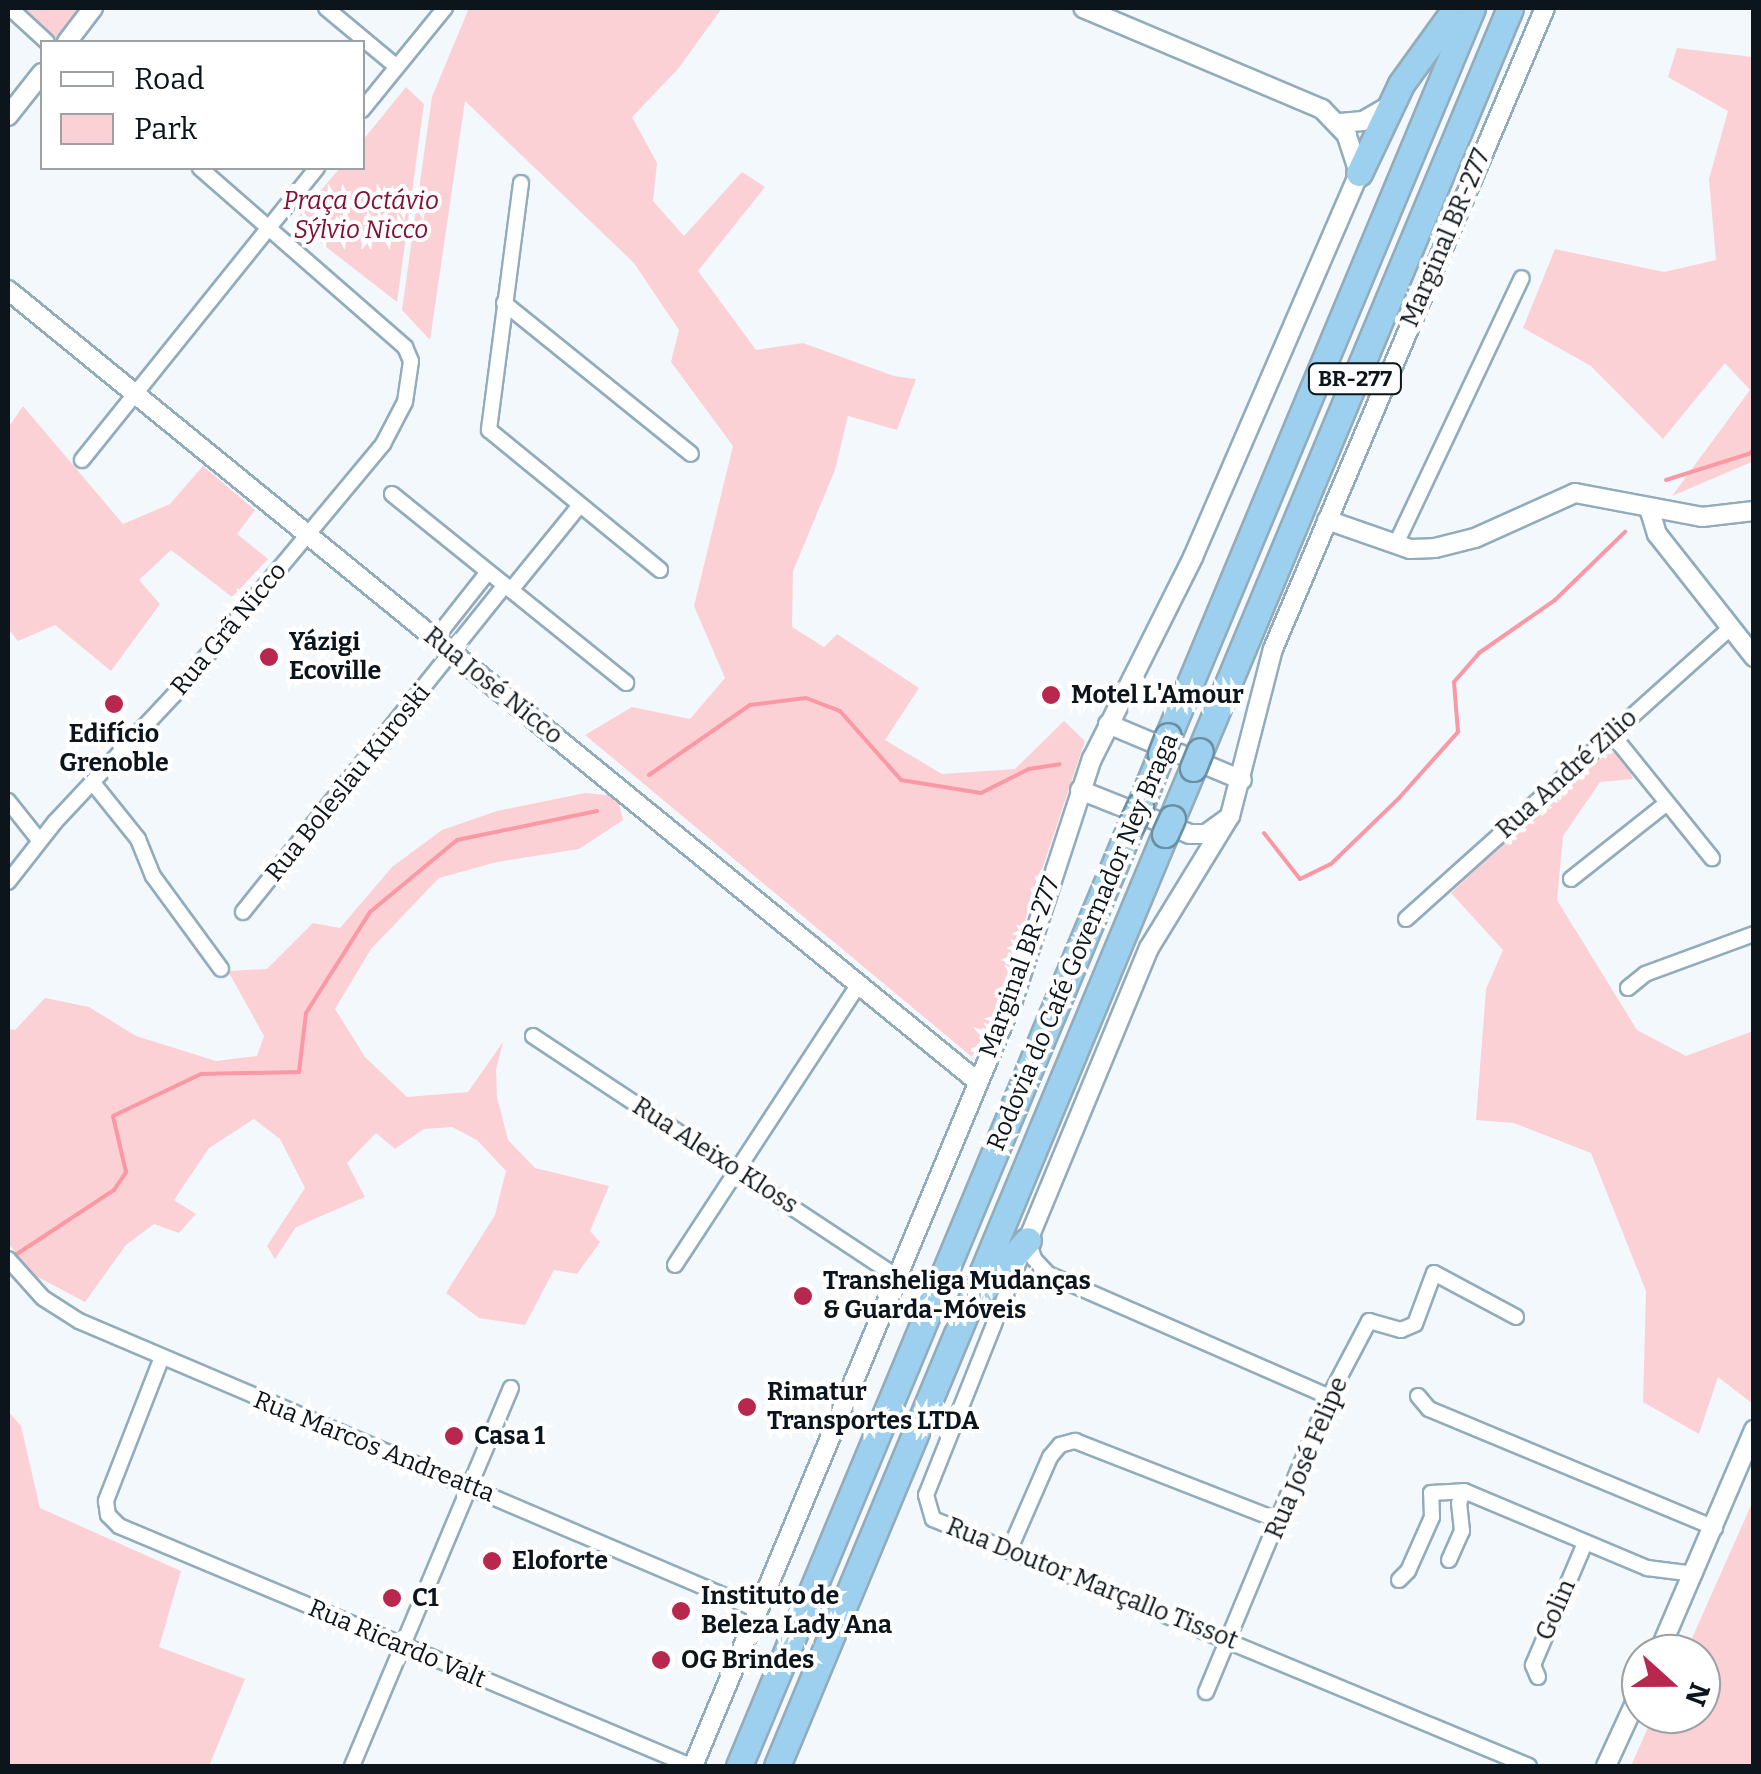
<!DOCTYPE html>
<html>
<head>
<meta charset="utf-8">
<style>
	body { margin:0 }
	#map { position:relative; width:1761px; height:1774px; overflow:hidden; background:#f3f8fc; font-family:Bitter,serif }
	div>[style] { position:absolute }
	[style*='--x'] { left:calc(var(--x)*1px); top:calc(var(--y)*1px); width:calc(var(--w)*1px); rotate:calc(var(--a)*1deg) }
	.green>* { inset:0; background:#fcd1d5 }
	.stream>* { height:4px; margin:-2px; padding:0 2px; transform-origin:2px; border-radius:2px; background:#fa98a5 }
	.roads { filter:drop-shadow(2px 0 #92acbc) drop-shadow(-2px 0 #92acbc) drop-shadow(0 2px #92acbc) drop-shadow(0 -2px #92acbc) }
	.minor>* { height:14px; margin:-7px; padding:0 7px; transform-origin:7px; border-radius:7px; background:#fff }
	.tertiary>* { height:18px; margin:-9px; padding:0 9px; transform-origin:9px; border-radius:9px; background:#fff }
	.motorway>* { height:25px; margin:-12.5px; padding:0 12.5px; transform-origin:12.5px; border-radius:12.5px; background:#9cd0ee }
	.bridges { filter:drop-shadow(2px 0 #698fa4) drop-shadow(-2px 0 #698fa4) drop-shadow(0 2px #698fa4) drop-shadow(0 -2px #698fa4) }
	.motorway-bridge>* { height:25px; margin:-12.5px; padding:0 12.5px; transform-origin:12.5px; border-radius:12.5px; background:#9cd0ee }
	.dots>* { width:28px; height:28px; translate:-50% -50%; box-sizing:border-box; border:5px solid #fff; border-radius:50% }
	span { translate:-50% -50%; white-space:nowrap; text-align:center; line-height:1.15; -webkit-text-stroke:8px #fff; paint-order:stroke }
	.shield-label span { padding:2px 8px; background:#fff; border:2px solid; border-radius:8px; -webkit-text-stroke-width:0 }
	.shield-label { font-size:22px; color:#0b151b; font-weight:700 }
	.park-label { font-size:25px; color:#830f31; font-style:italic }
	.street-label { font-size:25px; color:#0b151b }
	.poi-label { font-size:25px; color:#0b151b; font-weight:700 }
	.left { translate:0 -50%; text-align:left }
	.frame { position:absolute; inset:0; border:10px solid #0b151b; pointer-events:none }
	.legend { position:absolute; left:40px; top:40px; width:325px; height:130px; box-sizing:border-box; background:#fff; border:2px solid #9da1a4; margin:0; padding:12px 18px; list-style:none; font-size:30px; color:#0b151b }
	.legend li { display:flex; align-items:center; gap:20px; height:50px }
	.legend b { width:50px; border:2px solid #9da1a4 }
	.north { position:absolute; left:1621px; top:1634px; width:100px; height:100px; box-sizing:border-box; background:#fff; border:2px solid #9da1a4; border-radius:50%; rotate:111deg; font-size:28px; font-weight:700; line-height:40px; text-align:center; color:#0b151b }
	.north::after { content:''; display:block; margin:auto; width:35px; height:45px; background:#b8274d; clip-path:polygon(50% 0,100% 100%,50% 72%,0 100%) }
</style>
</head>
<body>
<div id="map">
	<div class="green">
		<div style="clip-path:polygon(23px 8px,78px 8px,57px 39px)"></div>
		<div style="clip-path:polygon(469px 8px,722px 8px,678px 69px,632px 117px,657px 163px,653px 201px,684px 236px,742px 172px,765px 187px,698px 271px,756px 350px,803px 343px,894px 376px,916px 379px,897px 430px,848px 416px,835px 470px,793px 571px,792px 627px,824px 647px,837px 634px,919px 688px,885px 740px,942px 774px,1015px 769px,1064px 721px,1085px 741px,995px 1010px,972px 1057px,585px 735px,632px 707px,690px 719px,725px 678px,694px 606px,733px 446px,671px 362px,679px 330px,634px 263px,465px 101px,430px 340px,402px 310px,432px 97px)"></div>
		<div style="clip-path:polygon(1677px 48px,1753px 57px,1754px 461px,1672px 496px,1750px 390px,1725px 363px,1663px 439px,1591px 366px,1523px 328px,1555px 249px,1664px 272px,1716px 260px,1709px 179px,1728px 111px,1668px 77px)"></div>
		<div style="clip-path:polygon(406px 87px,424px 104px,397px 302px,294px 222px,340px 168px,362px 168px,363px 140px)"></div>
		<div style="clip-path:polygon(23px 406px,123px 524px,170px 504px,203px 466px,255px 510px,237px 534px,268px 559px,232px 597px,171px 550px,139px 580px,160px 604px,111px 671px,55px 625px,18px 641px,8px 629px,8px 428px)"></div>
		<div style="clip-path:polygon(1621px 750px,1633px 779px,1600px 782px,1563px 836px,1557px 900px,1637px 1030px,1686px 1056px,1753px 1031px,1753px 1404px,1718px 1377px,1699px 1434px,1643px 1402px,1646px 1291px,1591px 1153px,1514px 1123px,1476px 1120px,1486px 989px,1503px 950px,1451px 893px,1591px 760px)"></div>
		<div style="clip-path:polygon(585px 793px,617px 796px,623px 820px,579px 849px,497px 862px,439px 878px,371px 949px,335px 1009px,365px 1057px,407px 1097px,468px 1092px,503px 1042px,496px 1070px,497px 1097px,508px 1140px,535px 1168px,609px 1186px,590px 1231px,600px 1242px,577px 1274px,554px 1270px,525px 1325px,479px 1318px,446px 1293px,495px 1215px,506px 1171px,477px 1140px,452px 1127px,424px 1129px,395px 1149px,376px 1133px,347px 1163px,365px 1197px,296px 1227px,275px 1259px,267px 1246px,305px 1188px,280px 1139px,254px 1119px,209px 1148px,174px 1200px,196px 1214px,179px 1233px,154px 1224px,126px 1245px,85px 1302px,32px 1274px,8px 1243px,8px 1029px,15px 1030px,45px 998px,89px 1007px,136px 1036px,216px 1061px,257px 1056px,264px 1036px,228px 971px,267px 969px,313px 923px,340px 928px,392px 867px,442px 830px,497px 811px)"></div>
		<div style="clip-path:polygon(8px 1411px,21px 1426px,40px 1508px,181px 1571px,159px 1647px,245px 1679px,209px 1766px,8px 1766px)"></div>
		<div style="clip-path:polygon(1753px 1501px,1753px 1766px,1631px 1766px,1654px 1714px,1701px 1714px,1701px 1654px,1685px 1654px)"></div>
	</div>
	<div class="stream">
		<div style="--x:1666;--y:480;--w:89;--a:-17.6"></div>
		<div style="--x:1751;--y:453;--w:6;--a:-59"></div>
		<div style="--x:649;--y:775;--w:123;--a:-34.7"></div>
		<div style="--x:750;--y:705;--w:56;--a:-7.1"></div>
		<div style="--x:806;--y:698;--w:36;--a:21"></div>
		<div style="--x:840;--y:711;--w:92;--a:48.5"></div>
		<div style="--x:901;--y:780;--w:81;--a:9.2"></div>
		<div style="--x:981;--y:793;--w:54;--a:-26.6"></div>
		<div style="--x:1029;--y:769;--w:31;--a:-9"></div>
		<div style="--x:1264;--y:833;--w:58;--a:52"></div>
		<div style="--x:1300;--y:879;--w:34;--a:-26"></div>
		<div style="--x:1331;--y:864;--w:95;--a:-44.1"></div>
		<div style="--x:1399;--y:798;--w:89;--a:-48.2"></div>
		<div style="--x:1458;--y:732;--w:50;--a:-94.6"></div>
		<div style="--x:1454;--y:682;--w:38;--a:-49"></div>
		<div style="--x:1479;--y:653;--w:93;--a:-34.9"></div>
		<div style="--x:1555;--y:600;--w:98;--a:-44.2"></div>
		<div style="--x:14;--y:1256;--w:120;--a:-33.4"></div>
		<div style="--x:114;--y:1190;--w:22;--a:-56"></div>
		<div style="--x:126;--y:1172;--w:57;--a:-103.1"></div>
		<div style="--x:113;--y:1116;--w:98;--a:-25.5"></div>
		<div style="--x:201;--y:1074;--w:98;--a:-1.2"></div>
		<div style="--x:299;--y:1072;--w:59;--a:-83.2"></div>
		<div style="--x:306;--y:1013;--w:120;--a:-57.6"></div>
		<div style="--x:370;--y:912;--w:113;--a:-39.6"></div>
		<div style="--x:457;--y:840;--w:143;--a:-11.7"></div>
	</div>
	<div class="roads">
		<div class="minor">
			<div style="--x:10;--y:8;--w:50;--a:42.6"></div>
			<div style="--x:326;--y:8;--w:92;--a:39.7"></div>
			<div style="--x:362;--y:110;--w:132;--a:-50.9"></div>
			<div style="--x:521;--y:183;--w:249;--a:97.4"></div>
			<div style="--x:489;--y:430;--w:221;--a:39.3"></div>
			<div style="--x:504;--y:303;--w:240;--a:38.9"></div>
			<div style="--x:82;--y:460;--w:375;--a:-51.2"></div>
			<div style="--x:392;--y:494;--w:301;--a:38.9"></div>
			<div style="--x:1396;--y:544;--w:294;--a:-64.7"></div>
			<div style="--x:511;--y:590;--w:109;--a:-50.9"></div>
			<div style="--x:435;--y:639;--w:85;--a:-51.7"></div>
			<div style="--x:1611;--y:733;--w:161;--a:51.1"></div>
			<div style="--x:93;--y:783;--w:72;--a:51.2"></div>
			<div style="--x:138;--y:839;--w:40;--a:68"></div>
			<div style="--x:153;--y:876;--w:115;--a:53.8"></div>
			<div style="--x:8;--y:801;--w:50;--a:51.5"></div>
			<div style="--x:1571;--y:879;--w:122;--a:-38.4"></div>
			<div style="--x:8;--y:882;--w:76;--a:-51.9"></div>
			<div style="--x:55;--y:822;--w:174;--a:-46.9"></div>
			<div style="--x:174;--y:695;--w:327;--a:-50.2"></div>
			<div style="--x:383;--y:444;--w:47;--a:-62.4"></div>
			<div style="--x:405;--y:402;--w:41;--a:-81.7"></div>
			<div style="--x:411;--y:361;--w:15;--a:-113"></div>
			<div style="--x:405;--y:347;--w:272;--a:-138.9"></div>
			<div style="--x:243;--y:912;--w:419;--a:-51.3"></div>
			<div style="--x:1406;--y:919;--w:434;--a:-41.9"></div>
			<div style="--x:1628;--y:988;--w:22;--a:-39"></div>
			<div style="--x:1645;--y:974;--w:116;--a:-20.2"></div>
			<div style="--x:533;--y:1036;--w:437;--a:33.5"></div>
			<div style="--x:1028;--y:1240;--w:20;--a:72"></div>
			<div style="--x:1034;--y:1259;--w:21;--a:47"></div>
			<div style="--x:1048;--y:1274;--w:307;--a:23.6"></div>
			<div style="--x:8;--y:1259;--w:52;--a:48.1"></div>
			<div style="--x:43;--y:1298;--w:43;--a:32.6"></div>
			<div style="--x:79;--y:1321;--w:738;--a:23.06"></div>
			<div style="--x:1020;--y:1259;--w:254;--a:111.7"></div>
			<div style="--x:926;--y:1495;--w:25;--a:74"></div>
			<div style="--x:933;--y:1519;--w:645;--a:22.51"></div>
			<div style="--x:675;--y:1265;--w:336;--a:-56.8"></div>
			<div style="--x:162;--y:1357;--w:155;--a:111.3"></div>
			<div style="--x:106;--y:1501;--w:14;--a:82"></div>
			<div style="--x:108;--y:1515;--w:16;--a:45"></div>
			<div style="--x:119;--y:1526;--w:620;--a:22.76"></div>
			<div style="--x:1418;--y:1396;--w:17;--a:50"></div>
			<div style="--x:1429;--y:1409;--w:310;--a:22.6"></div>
			<div style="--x:1009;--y:1551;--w:103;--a:-66.4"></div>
			<div style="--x:1050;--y:1457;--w:16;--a:-50"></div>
			<div style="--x:1060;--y:1445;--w:16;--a:-15"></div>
			<div style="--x:1075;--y:1441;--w:220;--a:21.3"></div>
			<div style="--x:1449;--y:1560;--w:32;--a:-66"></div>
			<div style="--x:1462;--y:1531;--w:28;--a:-96"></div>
			<div style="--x:1459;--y:1503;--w:13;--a:-67"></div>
			<div style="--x:1399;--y:1580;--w:13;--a:-45"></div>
			<div style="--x:1408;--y:1571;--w:59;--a:-66"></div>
			<div style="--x:1432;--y:1517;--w:24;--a:-92"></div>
			<div style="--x:1431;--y:1493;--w:33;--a:-3"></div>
			<div style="--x:1464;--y:1491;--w:199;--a:22.8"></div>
			<div style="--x:1647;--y:1568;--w:48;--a:7.1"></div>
			<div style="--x:1538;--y:1677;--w:13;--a:-113"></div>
			<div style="--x:1533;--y:1665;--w:133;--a:-66.9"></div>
			<div style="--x:1206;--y:1692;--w:320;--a:-67.4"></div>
			<div style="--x:1329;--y:1397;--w:86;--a:-62.2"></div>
			<div style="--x:1369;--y:1321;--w:33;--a:16"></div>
			<div style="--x:1401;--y:1330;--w:15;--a:-23"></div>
			<div style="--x:1415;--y:1324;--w:54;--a:-69.6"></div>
			<div style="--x:1434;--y:1273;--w:93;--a:28.2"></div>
			<div style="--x:352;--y:1766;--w:410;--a:-67.2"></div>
		</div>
		<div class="tertiary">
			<div style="--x:67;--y:42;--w:43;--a:-52.6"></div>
			<div style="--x:8;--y:116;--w:55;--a:-51.7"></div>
			<div style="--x:1340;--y:123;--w:23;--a:-5"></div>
			<div style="--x:1363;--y:121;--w:30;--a:-30"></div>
			<div style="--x:8;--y:290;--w:1252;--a:39.23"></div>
			<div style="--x:1649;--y:508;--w:27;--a:73"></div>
			<div style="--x:1657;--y:534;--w:157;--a:51.7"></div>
			<div style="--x:1327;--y:520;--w:88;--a:19.3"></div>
			<div style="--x:1410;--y:549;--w:25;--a:-2"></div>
			<div style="--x:1435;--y:548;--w:41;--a:-14"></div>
			<div style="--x:1475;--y:538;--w:110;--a:-24.2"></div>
			<div style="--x:1575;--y:493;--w:129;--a:10.7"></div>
			<div style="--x:1702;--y:517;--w:52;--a:-6.6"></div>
			<div style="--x:1108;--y:724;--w:145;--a:22.7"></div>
			<div style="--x:1080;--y:790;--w:118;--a:21.8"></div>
			<div style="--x:1190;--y:834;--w:16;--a:0"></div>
			<div style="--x:1206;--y:834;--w:26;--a:-36"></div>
			<div style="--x:1028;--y:1240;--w:316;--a:-67.5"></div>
			<div style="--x:1149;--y:948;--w:155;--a:-58.5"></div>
			<div style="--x:1230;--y:816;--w:172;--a:-75.6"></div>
			<div style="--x:1273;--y:649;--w:696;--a:-67.01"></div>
			<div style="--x:1658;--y:1654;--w:244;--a:-66.8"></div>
			<div style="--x:693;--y:1766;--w:830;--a:-67.33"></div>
			<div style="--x:1013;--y:1000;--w:254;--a:-71.9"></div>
			<div style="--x:1092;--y:759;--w:226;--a:-63.4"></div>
			<div style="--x:1193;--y:557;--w:418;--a:-66.6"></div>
			<div style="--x:1359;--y:173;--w:40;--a:-108"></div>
			<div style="--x:1347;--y:135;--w:36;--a:-134"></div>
			<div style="--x:1322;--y:109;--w:259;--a:-157.1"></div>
			<div style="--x:1606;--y:1766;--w:84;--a:-65.3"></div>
		</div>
		<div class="motorway">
			<div style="--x:1359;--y:173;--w:98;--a:-64.7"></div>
			<div style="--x:1401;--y:84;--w:94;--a:-54.1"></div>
			<div style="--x:1168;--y:736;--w:789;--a:-67.34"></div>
			<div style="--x:1200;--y:751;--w:805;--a:-67.35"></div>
			<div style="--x:1140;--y:806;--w:56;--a:-68"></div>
			<div style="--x:1172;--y:818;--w:54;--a:-67.2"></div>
			<div style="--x:983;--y:1290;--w:67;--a:-48"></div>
			<div style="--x:739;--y:1766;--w:1022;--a:-67.38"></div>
			<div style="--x:777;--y:1766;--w:1010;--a:-67.4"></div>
		</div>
	</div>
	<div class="bridges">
		<div class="motorway-bridge">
			<div style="--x:1161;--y:754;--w:19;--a:-69"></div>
			<div style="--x:1193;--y:768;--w:18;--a:-68"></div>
			<div style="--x:1132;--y:823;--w:19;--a:-65"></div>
			<div style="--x:1165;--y:834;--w:17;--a:-66"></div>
		</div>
	</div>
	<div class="dots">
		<div style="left:269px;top:657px;background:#b8274d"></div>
		<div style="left:1051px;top:695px;background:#b8274d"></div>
		<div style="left:114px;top:704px;background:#b8274d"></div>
		<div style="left:803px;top:1296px;background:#b8274d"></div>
		<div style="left:747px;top:1407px;background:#b8274d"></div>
		<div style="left:454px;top:1436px;background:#b8274d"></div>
		<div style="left:492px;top:1561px;background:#b8274d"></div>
		<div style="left:392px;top:1598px;background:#b8274d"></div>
		<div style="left:681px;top:1611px;background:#b8274d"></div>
		<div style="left:661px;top:1660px;background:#b8274d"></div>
	</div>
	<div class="shield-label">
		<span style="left:1355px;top:379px">BR-277</span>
	</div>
	<div class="park-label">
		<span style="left:361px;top:216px">Praça Octávio<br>Sýlvio Nicco</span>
	</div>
	<div class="street-label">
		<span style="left:1446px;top:238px;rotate:-67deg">Marginal BR-277</span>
		<span style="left:229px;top:629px;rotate:-50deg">Rua Grã Nicco</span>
		<span style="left:493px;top:686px;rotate:39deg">Rua José Nicco</span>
		<span style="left:1567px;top:774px;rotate:-42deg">Rua André Zilio</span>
		<span style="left:348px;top:783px;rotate:-51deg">Rua Boleslau Kuroski</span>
		<span style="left:1083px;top:942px;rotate:-67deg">Rodovia do Café Governador Ney Braga</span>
		<span style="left:1020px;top:967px;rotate:-70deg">Marginal BR-277</span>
		<span style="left:715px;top:1156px;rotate:33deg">Rua Aleixo Kloss</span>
		<span style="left:374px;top:1447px;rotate:22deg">Rua Marcos Andreatta</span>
		<span style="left:1307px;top:1458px;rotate:-67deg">Rua José Felipe</span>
		<span style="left:1092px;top:1584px;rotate:22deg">Rua Doutor Marçallo Tissot</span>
		<span style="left:1556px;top:1610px;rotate:-67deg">Golin</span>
		<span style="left:397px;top:1644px;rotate:23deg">Rua Ricardo Valt</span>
	</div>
	<div class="poi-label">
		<span class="left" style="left:289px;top:657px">Yázigi<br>Ecoville</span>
		<span class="left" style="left:1071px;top:695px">Motel L'Amour</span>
		<span style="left:114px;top:749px">Edifício<br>Grenoble</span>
		<span class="left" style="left:823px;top:1296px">Transheliga Mudanças<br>&amp; Guarda-Móveis</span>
		<span class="left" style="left:767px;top:1407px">Rimatur<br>Transportes LTDA</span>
		<span class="left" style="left:474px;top:1436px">Casa 1</span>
		<span class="left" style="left:512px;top:1561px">Eloforte</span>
		<span class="left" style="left:701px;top:1611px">Instituto de<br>Beleza Lady Ana</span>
		<span class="left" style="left:412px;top:1598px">C1</span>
		<span class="left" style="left:681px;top:1660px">OG Brindes</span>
	</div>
	<div class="frame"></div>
	<ul class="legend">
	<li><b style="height:12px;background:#fff"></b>Road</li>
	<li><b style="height:28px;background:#fcd1d5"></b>Park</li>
	</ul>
	<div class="north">N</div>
</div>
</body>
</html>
